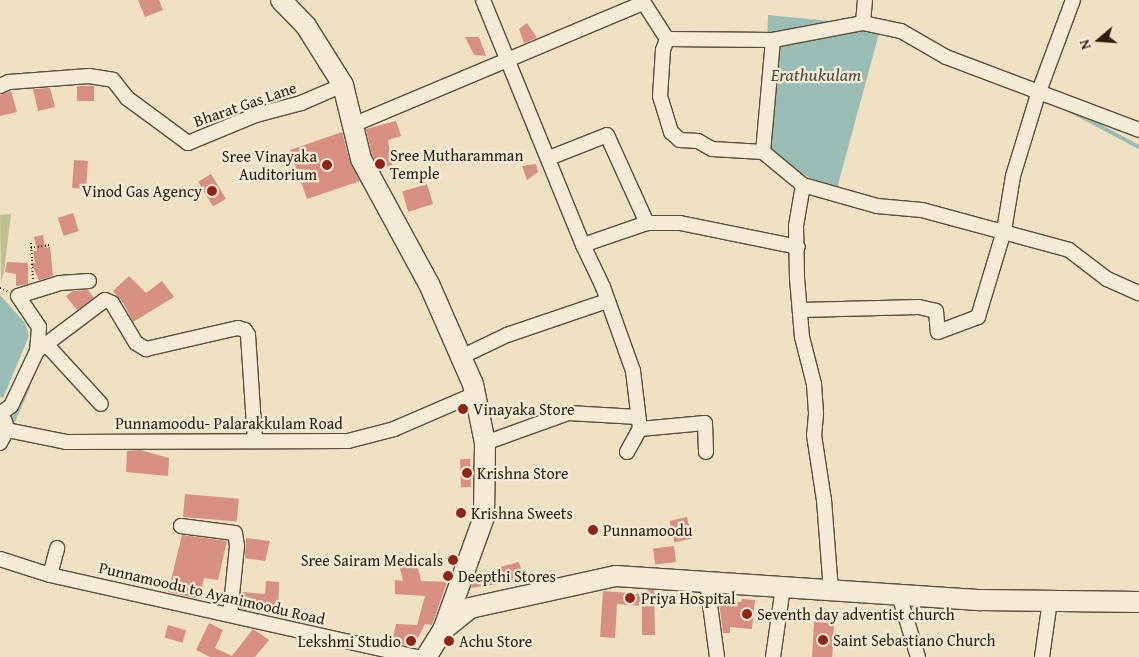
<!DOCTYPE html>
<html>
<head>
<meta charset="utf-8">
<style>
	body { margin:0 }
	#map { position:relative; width:1139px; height:657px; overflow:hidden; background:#eee0c1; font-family:"Gentium Book Plus",serif }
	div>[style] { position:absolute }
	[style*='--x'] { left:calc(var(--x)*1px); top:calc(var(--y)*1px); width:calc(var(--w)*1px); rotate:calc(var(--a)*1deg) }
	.green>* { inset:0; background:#bec18f }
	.water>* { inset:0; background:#99bdb4 }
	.stream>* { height:4px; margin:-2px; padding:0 2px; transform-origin:2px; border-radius:2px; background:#99bdb4 }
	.building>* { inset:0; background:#d78f82; transform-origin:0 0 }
	.path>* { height:2px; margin-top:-1px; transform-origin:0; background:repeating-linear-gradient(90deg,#2a1e0d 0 1px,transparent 0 3.5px) }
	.roads { filter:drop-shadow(1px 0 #5b4e3a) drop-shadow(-1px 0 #5b4e3a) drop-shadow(0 1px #5b4e3a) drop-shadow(0 -1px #5b4e3a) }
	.minor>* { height:14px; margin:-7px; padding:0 7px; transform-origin:7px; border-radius:7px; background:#f4ebd7 }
	.secondary>* { height:20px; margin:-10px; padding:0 10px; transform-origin:10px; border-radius:10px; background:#f4ebd7 }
	.dots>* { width:14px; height:14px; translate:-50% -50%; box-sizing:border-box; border:2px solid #f4ebd7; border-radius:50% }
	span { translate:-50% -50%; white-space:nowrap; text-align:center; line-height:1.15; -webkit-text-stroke:4.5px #f4ebd7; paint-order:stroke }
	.street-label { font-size:16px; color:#2a1e0d }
	.poi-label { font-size:16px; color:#2a1e0d }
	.left { translate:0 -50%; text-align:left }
	.right { translate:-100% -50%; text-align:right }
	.water-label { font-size:18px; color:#4b4e3f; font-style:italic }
	.north { position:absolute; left:1074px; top:15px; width:50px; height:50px; -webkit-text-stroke:4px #f4ebd7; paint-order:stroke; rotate:252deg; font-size:14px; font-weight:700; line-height:20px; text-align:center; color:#2a1e0d }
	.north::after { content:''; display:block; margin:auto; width:18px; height:22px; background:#2a1e0d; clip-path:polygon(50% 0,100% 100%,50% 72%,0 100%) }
</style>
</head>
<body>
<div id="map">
	<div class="green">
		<div style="clip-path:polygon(11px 214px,4px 272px,1px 283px,0 215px)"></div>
	</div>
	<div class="water">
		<div style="clip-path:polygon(768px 15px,881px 26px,836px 192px,763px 152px)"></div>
		<div style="clip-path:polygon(0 295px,25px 323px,29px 336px,3px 398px,0 397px)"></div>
	</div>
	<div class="stream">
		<div style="--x:1071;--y:111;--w:77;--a:27.9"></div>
		<div style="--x:11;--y:426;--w:43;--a:-66.4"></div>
	</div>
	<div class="building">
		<div style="clip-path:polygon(138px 0,159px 0,163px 10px,145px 17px)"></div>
		<div style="clip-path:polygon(527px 23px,537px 38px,524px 43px,519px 29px)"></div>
		<div style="clip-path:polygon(465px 37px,479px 37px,486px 56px,474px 55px)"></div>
		<div style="left:77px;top:86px;width:17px;height:15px"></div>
		<div style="clip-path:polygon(50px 88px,55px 107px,38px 111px,33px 89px)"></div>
		<div style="clip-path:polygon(11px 91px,17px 112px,0 116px,0 95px)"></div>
		<div style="clip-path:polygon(396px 121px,401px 136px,388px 140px,392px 165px,380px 169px,372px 155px,366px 129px)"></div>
		<div style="clip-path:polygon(342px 132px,350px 162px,360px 181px,307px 199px,290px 150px)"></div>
		<div style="left:74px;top:160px;width:14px;height:28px;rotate:4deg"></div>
		<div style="clip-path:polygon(536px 164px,538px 172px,527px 180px,522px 166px)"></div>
		<div style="left:211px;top:174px;width:29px;height:15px;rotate:59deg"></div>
		<div style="left:427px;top:184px;width:21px;height:26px;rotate:73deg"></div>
		<div style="left:73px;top:213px;width:19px;height:16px;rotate:72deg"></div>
		<div style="clip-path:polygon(43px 235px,45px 248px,50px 247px,53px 276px,39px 280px,31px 263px,35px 263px,33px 251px,37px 251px,34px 237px)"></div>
		<div style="clip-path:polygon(7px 262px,28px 263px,28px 284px,16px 286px,16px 274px,5px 272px)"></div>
		<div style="clip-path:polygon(129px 276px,146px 293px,162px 281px,174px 297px,133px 322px,124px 304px,113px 291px)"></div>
		<div style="clip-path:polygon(88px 290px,94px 298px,77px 310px,66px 296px,73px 291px)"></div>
		<div style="clip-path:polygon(140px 450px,169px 458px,168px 476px,126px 472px,127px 451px)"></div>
		<div style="left:470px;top:459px;width:28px;height:10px;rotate:88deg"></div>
		<div style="left:185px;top:494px;width:54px;height:23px;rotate:5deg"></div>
		<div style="left:456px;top:507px;width:10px;height:11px"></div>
		<div style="left:687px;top:517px;width:22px;height:18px;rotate:77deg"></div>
		<div style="clip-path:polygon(182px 535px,227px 541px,218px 580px,204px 578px,199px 599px,168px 592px)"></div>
		<div style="clip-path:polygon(246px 538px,270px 541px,265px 561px,245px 558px)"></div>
		<div style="left:674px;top:546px;width:16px;height:21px;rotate:83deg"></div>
		<div style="clip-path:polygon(416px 560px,421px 581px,447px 582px,432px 625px,425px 624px,413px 647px,392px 642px,396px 624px,417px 625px,425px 596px,395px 594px,395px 580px,403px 581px,399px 564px)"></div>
		<div style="clip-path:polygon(519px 562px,524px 580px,471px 588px,475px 576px,502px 574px,500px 567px)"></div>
		<div style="clip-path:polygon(266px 581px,279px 582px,278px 614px,241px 609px,243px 592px,265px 594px)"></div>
		<div style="clip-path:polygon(654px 590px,655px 635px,642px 635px,642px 606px,617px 604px,615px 638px,600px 637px,603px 591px,641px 594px,641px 591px)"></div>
		<div style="clip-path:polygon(742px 599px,755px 600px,752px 629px,730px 627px,730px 633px,723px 633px,719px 602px,741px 602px)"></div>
		<div style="left:814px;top:622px;width:20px;height:35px;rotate:3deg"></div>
		<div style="clip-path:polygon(209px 623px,223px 630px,215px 648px,232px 656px,253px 629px,269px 640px,255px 657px,210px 657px,196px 650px)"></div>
		<div style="left:168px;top:625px;width:19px;height:13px;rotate:16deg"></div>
	</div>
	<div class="path">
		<div style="--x:31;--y:243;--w:36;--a:87"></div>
		<div style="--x:31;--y:248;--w:19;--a:-9"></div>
		<div style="--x:0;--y:288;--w:8;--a:23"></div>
	</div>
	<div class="roads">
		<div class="minor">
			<div style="--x:483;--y:0;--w:265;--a:67.8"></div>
			<div style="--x:583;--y:245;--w:68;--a:-19"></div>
			<div style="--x:647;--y:223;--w:33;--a:0"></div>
			<div style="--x:680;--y:223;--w:120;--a:11.5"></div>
			<div style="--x:642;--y:0;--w:46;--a:57.3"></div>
			<div style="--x:667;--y:39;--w:106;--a:0.5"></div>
			<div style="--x:773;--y:40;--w:92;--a:-10.7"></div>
			<div style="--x:865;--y:0;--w:23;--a:95"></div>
			<div style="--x:863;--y:23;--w:39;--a:12"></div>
			<div style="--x:901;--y:31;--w:52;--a:30"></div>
			<div style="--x:946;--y:57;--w:206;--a:20.7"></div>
			<div style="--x:667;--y:39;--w:12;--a:110"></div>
			<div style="--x:663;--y:50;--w:46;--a:93.7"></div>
			<div style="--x:660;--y:96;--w:38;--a:73"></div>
			<div style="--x:671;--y:132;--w:12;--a:42"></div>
			<div style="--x:680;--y:140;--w:18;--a:3"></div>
			<div style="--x:698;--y:141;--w:16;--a:30"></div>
			<div style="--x:712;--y:149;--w:51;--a:3.4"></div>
			<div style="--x:763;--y:152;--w:52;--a:39.5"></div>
			<div style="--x:803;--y:185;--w:42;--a:99.7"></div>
			<div style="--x:796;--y:226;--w:52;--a:88.9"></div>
			<div style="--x:797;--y:278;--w:59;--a:85.2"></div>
			<div style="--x:802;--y:337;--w:49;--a:75.7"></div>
			<div style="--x:814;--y:384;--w:30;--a:86"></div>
			<div style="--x:816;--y:414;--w:21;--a:95"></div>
			<div style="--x:814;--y:435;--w:66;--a:81.3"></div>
			<div style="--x:824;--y:500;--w:90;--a:85.6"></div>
			<div style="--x:0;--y:86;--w:10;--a:-24"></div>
			<div style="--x:9;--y:82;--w:80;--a:-4.3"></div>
			<div style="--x:89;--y:76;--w:24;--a:9"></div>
			<div style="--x:113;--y:80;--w:23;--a:52"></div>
			<div style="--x:127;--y:98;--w:76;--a:36.4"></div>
			<div style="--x:188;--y:143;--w:74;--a:-22.4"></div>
			<div style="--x:256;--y:115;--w:47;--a:-14.9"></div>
			<div style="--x:301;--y:103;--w:46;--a:-23.2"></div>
			<div style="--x:355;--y:124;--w:312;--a:-22.8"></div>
			<div style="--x:763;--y:152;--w:112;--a:-84.9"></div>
			<div style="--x:549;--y:158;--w:62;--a:-21.6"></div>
			<div style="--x:607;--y:135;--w:97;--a:65.6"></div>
			<div style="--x:803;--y:185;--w:77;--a:15.8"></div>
			<div style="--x:877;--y:206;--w:45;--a:5.1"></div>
			<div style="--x:922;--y:210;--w:152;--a:15.2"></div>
			<div style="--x:1069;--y:250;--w:48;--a:37.3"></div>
			<div style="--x:1107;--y:279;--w:35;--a:24"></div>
			<div style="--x:583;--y:245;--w:47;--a:64.5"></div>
			<div style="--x:603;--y:287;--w:89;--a:70.3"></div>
			<div style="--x:633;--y:371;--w:58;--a:83.1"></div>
			<div style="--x:640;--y:429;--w:65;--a:-5.3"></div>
			<div style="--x:705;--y:423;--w:29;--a:88"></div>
			<div style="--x:801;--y:310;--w:118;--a:-1.5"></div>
			<div style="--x:919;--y:307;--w:17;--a:13"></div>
			<div style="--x:936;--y:311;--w:21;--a:85"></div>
			<div style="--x:938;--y:332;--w:43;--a:-20.6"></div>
			<div style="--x:978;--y:317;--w:90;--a:-73.2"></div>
			<div style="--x:1004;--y:231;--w:56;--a:-80.7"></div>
			<div style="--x:1013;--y:176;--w:86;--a:-73"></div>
			<div style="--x:1038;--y:94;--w:100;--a:-69.6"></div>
			<div style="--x:46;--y:344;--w:81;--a:47.5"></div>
			<div style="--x:37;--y:351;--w:85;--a:-36.9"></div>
			<div style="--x:105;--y:300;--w:8;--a:23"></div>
			<div style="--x:112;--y:303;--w:47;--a:59"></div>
			<div style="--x:136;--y:343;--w:12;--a:31"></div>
			<div style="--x:146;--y:349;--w:94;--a:-12.9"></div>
			<div style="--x:238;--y:328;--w:7;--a:16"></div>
			<div style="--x:245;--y:330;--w:6;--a:59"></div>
			<div style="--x:248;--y:335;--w:105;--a:86.2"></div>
			<div style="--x:461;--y:357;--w:51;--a:-25.6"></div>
			<div style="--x:507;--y:335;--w:106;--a:-18.8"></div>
			<div style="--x:1;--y:413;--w:12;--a:-35"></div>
			<div style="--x:11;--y:406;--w:61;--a:-64.7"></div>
			<div style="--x:37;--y:351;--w:24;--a:-85"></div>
			<div style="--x:39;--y:327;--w:37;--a:-124"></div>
			<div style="--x:18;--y:296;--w:44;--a:-17.2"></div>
			<div style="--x:60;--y:283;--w:29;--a:-4"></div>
			<div style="--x:7;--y:430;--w:60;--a:11.5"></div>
			<div style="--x:66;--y:442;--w:282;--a:-0.2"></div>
			<div style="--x:348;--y:441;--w:48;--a:-14.6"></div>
			<div style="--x:394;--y:429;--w:88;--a:-23.4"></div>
			<div style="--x:0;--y:443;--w:15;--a:-62"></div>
			<div style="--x:7;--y:430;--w:9;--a:-103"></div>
			<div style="--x:485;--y:443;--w:88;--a:-19.9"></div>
			<div style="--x:568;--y:413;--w:70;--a:3.3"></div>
			<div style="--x:627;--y:452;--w:26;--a:-61"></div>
			<div style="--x:181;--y:526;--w:54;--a:7.4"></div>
			<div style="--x:235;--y:533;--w:13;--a:81"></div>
			<div style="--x:237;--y:546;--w:69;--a:95.8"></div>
			<div style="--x:0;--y:559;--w:52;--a:17.7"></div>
			<div style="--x:50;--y:575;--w:377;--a:12.6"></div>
			<div style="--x:50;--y:575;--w:28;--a:-75"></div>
			<div style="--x:707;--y:582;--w:76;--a:82.4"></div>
			<div style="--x:899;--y:595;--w:65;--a:73"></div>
			<div style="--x:773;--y:657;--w:71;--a:-81.9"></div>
			<div style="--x:1042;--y:657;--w:57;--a:-81.9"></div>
		</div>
		<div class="secondary">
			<div style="--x:281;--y:0;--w:36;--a:46"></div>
			<div style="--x:306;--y:26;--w:70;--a:57.9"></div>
			<div style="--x:343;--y:85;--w:76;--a:76.3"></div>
			<div style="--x:361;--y:159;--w:142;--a:61.5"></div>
			<div style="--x:429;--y:284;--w:109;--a:66.3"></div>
			<div style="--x:473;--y:384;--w:60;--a:78.5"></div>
			<div style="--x:485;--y:443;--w:74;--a:90.8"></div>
			<div style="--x:484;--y:517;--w:120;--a:109.9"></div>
			<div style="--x:443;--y:630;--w:32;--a:122"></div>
			<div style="--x:443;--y:630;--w:35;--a:-39"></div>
			<div style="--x:470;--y:608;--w:149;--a:-12.4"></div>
			<div style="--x:616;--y:576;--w:366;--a:3.8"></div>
			<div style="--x:981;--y:600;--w:158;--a:0.7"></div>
		</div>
	</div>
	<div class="dots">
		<div style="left:380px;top:164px;background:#8f2418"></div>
		<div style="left:327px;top:165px;background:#8f2418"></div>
		<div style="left:212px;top:191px;background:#8f2418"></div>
		<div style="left:463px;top:409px;background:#8f2418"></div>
		<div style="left:467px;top:473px;background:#8f2418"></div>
		<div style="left:461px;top:513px;background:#8f2418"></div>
		<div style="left:593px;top:530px;background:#8f2418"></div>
		<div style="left:453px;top:560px;background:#8f2418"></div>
		<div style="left:448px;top:576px;background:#8f2418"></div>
		<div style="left:630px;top:598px;background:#8f2418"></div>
		<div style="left:747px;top:614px;background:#8f2418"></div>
		<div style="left:823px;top:640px;background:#8f2418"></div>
		<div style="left:411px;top:641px;background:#8f2418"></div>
		<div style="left:449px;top:641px;background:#8f2418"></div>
	</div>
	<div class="street-label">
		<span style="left:245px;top:104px;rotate:-19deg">Bharat Gas Lane</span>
		<span style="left:229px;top:423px">Punnamoodu- Palarakkulam Road</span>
		<span style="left:212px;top:593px;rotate:13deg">Punnamoodu to Ayanimoodu Road</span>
	</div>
	<div class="poi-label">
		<span class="left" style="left:390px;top:164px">Sree Mutharamman<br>Temple</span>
		<span class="right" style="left:317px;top:165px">Sree Vinayaka<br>Auditorium</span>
		<span class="right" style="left:202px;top:191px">Vinod Gas Agency</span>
		<span class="left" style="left:473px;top:409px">Vinayaka Store</span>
		<span class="left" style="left:477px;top:473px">Krishna Store</span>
		<span class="left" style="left:471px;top:513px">Krishna Sweets</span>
		<span class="left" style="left:603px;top:530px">Punnamoodu</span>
		<span class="right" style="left:443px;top:560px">Sree Sairam Medicals</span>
		<span class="left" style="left:458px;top:576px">Deepthi Stores</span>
		<span class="left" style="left:641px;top:598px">Priya Hospital</span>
		<span class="left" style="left:757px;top:614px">Seventh day adventist church</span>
		<span class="left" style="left:833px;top:640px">Saint Sebastiano Church</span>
		<span class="right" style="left:401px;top:641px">Lekshmi Studio</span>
		<span class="left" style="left:459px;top:641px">Achu Store</span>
	</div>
	<div class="water-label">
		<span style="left:816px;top:75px">Erathukulam</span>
	</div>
	<div class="north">N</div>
</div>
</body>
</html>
